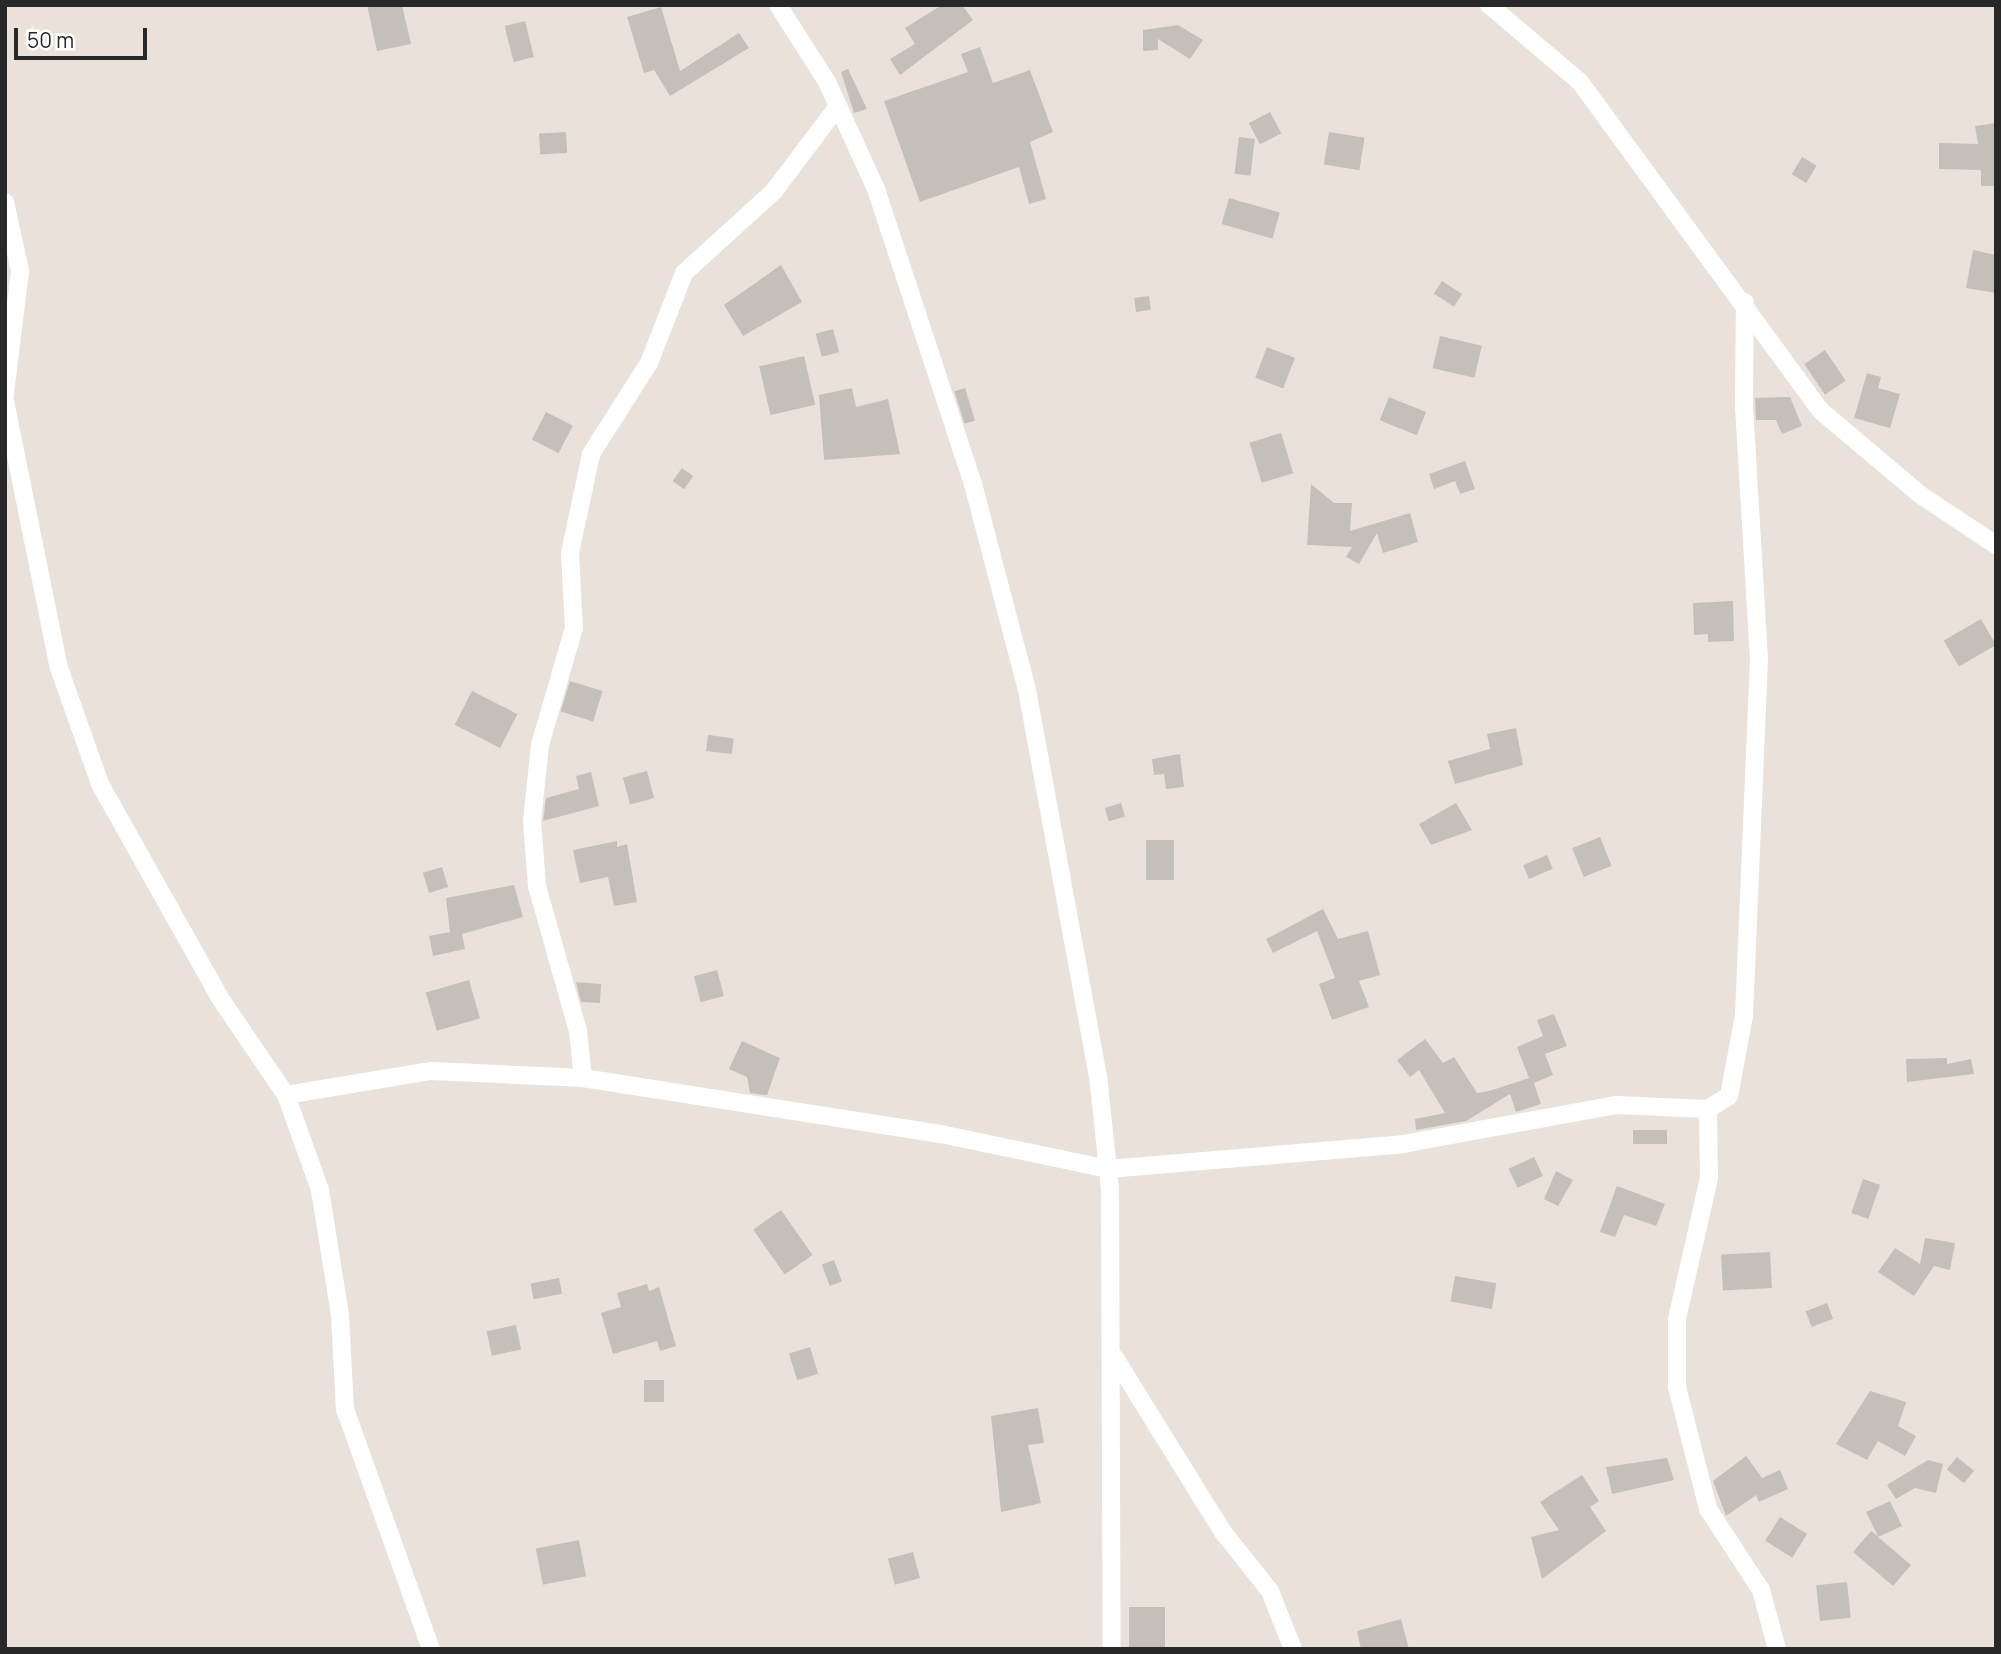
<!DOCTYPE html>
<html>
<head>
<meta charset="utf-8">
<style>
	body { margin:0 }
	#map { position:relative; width:2001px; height:1654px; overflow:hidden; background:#eae2da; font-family:Manrope,sans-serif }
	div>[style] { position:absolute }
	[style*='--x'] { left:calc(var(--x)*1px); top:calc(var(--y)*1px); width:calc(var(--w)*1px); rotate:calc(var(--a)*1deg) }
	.building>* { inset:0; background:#c5bfba; transform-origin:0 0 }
	.minor>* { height:18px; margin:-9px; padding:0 9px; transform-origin:9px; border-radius:9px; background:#fff }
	span { translate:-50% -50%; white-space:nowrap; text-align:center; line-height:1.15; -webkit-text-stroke:6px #fff; paint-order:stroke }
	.frame { position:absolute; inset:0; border:7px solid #282828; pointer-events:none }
	.scale { position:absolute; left:14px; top:28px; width:133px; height:32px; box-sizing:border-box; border:4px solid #282828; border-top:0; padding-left:9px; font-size:21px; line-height:24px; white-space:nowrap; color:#282828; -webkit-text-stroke:5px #fff; paint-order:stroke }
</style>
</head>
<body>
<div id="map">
	<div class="building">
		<div style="clip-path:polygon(367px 5px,402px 5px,411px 44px,377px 51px)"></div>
		<div style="clip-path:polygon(942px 5px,962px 5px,973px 20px,900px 75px,890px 59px,915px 44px,905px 28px)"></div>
		<div style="clip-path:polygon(661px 7px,680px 71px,739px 33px,749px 48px,670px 96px,654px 70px,644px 73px,627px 17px)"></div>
		<div style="left:525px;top:21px;width:37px;height:21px;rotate:76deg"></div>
		<div style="clip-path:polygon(1178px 25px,1203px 40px,1190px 59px,1158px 39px,1158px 50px,1143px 51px,1143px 30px)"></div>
		<div style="clip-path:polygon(980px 47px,993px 83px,1030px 70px,1053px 132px,1030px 142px,1046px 199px,1029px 204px,1019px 167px,920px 202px,884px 101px,968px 72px,961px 54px)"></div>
		<div style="clip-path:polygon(848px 69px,867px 109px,854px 113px,841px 72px)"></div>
		<div style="left:1270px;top:112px;width:24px;height:24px;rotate:62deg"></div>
		<div style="clip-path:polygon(1996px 123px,1996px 186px,1981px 186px,1981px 170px,1939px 169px,1939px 143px,1978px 144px,1975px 126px)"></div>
		<div style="left:566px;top:132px;width:21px;height:27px;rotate:87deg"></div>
		<div style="left:1329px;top:132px;width:36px;height:33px;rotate:9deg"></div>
		<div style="left:1239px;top:137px;width:16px;height:37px;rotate:7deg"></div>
		<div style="left:1802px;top:157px;width:17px;height:20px;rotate:31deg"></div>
		<div style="left:1229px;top:198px;width:53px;height:27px;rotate:16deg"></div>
		<div style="clip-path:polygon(1973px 250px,1996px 255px,1996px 293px,1966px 288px)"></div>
		<div style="clip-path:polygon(781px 265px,802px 302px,743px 336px,724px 305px)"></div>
		<div style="left:1442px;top:281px;width:24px;height:15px;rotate:33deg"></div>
		<div style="left:1149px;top:296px;width:14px;height:15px;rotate:82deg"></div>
		<div style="left:833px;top:329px;width:24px;height:18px;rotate:75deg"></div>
		<div style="left:1440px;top:336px;width:43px;height:33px;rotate:13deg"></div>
		<div style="left:1267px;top:347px;width:30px;height:33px;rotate:21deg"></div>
		<div style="left:1825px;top:350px;width:37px;height:25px;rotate:56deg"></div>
		<div style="left:804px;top:356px;width:50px;height:46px;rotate:77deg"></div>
		<div style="clip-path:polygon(1867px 373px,1881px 377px,1878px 388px,1900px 394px,1890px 428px,1854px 418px)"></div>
		<div style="clip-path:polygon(852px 388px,856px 407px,888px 399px,900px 454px,824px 460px,819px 395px)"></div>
		<div style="left:965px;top:388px;width:34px;height:11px;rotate:73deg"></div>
		<div style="left:1389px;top:397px;width:40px;height:25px;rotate:22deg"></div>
		<div style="clip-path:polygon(1790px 397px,1802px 426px,1782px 434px,1776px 420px,1756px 420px,1755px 398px)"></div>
		<div style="left:546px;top:412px;width:30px;height:31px;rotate:27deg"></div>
		<div style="left:1281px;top:433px;width:42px;height:33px;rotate:73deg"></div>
		<div style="clip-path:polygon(1465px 461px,1475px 489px,1460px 494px,1455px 481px,1434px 489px,1429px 474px)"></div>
		<div style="left:682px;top:468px;width:14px;height:16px;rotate:36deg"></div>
		<div style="clip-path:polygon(1311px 484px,1334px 503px,1352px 503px,1350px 531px,1410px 513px,1418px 542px,1383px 553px,1377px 533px,1359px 564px,1346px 557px,1352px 547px,1307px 545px)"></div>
		<div style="clip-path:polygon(1733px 601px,1734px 641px,1708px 642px,1708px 634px,1694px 635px,1693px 603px)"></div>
		<div style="left:1981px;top:619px;width:30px;height:43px;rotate:60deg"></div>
		<div style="left:570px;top:681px;width:34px;height:32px;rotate:17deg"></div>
		<div style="left:472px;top:691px;width:51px;height:38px;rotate:27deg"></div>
		<div style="clip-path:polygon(1516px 728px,1523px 765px,1455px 784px,1448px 761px,1490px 749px,1487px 734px)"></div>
		<div style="left:708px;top:735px;width:26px;height:16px;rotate:7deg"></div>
		<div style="clip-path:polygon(1180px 754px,1184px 787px,1166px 789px,1164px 774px,1154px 775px,1152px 759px)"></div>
		<div style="left:647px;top:771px;width:28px;height:25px;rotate:75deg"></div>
		<div style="clip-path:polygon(591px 772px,599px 806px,543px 821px,546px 798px,579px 789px,576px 776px)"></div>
		<div style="left:1121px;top:803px;width:14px;height:17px;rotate:73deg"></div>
		<div style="clip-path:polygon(1456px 803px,1472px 830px,1431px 845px,1419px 824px)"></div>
		<div style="left:1600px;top:837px;width:31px;height:30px;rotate:68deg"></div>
		<div style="left:1146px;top:840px;width:28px;height:40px"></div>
		<div style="clip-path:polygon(617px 841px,617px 847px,627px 844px,637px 902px,614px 906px,608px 877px,580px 883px,573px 850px)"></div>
		<div style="left:1547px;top:855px;width:15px;height:26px;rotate:67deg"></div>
		<div style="left:442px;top:867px;width:21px;height:20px;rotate:73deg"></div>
		<div style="clip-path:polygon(514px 885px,523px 917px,462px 934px,465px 949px,433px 956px,429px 936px,450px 932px,446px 898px)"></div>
		<div style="clip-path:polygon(1323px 909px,1338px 939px,1368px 931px,1380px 975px,1359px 981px,1369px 1007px,1332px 1020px,1319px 984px,1335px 978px,1317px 931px,1273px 953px,1266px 939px)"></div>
		<div style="left:717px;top:970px;width:27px;height:24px;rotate:75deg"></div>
		<div style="left:469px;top:980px;width:40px;height:45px;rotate:74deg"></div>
		<div style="clip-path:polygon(576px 982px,601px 984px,600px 1003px,581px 1002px)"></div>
		<div style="clip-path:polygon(1554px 1014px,1567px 1046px,1545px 1054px,1553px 1075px,1534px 1083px,1541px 1104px,1516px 1112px,1510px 1094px,1466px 1121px,1416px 1130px,1415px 1119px,1445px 1113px,1419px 1070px,1410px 1077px,1397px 1060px,1425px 1039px,1443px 1063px,1454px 1057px,1477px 1093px,1489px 1091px,1529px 1078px,1517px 1047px,1543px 1036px,1537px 1020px)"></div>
		<div style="clip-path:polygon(742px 1041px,780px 1058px,767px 1095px,750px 1093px,747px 1077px,729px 1069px)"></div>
		<div style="clip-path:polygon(1947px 1058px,1947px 1064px,1971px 1059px,1974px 1074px,1907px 1082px,1906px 1059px)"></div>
		<div style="left:1633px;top:1130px;width:34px;height:14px"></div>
		<div style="left:1534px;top:1157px;width:21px;height:28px;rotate:65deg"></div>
		<div style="clip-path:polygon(1556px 1171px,1573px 1180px,1558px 1206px,1544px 1199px)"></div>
		<div style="left:1863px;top:1179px;width:18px;height:36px;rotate:19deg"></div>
		<div style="clip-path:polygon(1617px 1186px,1665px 1204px,1656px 1226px,1624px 1215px,1615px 1237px,1600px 1232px)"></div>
		<div style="left:781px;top:1210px;width:55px;height:34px;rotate:55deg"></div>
		<div style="clip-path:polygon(1925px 1238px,1955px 1243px,1950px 1270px,1934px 1266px,1914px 1296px,1878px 1272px,1895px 1248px,1920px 1264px)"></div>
		<div style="left:1770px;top:1252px;width:36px;height:49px;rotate:87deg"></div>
		<div style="left:834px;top:1260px;width:23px;height:13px;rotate:70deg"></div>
		<div style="left:1455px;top:1276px;width:42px;height:26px;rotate:10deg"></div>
		<div style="left:559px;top:1278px;width:16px;height:29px;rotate:79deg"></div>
		<div style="clip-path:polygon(647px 1284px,649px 1291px,659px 1287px,676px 1346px,660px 1351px,657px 1341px,613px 1354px,601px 1313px,621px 1307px,617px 1293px)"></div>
		<div style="left:1827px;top:1303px;width:17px;height:23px;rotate:69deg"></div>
		<div style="left:516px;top:1325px;width:25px;height:30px;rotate:78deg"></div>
		<div style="left:810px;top:1347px;width:28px;height:22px;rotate:73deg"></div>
		<div style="left:644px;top:1380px;width:20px;height:22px"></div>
		<div style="clip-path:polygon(1870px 1391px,1906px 1402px,1898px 1426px,1916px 1436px,1905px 1456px,1878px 1441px,1867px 1460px,1836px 1444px)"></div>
		<div style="clip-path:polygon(1038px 1408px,1044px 1443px,1028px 1445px,1041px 1503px,1001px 1512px,991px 1416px)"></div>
		<div style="clip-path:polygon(1746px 1456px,1762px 1478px,1780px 1470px,1788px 1489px,1759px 1502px,1756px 1495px,1726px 1516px,1713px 1481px)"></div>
		<div style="left:1957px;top:1457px;width:22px;height:16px;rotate:39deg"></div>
		<div style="clip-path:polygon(1667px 1458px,1674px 1480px,1612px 1494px,1606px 1467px)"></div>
		<div style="clip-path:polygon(1928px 1460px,1943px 1464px,1936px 1493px,1915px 1488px,1896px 1499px,1887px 1485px)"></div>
		<div style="clip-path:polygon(1582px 1475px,1599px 1501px,1590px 1507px,1606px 1531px,1542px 1579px,1531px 1537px,1559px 1530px,1540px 1502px)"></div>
		<div style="clip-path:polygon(1890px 1501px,1902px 1526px,1878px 1537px,1911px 1565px,1893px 1586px,1853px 1552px,1871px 1531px,1878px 1536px,1866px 1512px)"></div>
		<div style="left:1780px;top:1517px;width:32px;height:28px;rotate:32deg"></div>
		<div style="left:579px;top:1540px;width:37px;height:44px;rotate:79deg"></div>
		<div style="left:913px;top:1552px;width:27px;height:26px;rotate:75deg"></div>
		<div style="left:1847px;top:1582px;width:36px;height:31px;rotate:84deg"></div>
		<div style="left:1129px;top:1607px;width:36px;height:42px"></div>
		<div style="clip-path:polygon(1401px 1619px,1409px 1649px,1361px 1649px,1357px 1631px)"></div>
	</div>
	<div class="minor">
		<div style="--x:778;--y:5;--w:91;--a:57.5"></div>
		<div style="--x:827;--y:82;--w:118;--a:65.4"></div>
		<div style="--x:876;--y:189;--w:311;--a:71.8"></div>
		<div style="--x:973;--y:484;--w:213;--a:75.3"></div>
		<div style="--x:1027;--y:690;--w:392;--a:79.6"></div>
		<div style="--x:1098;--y:1076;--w:114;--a:83.9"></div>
		<div style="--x:1110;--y:1189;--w:460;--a:89.8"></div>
		<div style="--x:1489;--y:5;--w:119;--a:40.2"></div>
		<div style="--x:1580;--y:82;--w:408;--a:53.8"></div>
		<div style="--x:1821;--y:411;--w:132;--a:40.1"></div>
		<div style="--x:1922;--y:496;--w:89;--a:33.5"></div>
		<div style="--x:5;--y:202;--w:71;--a:77.7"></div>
		<div style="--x:20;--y:271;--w:124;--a:97"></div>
		<div style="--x:5;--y:401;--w:272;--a:78.6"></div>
		<div style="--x:59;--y:668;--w:123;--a:70.5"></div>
		<div style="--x:100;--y:784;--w:245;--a:60.7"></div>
		<div style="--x:220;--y:998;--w:117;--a:55.8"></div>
		<div style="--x:286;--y:1095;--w:101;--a:70.3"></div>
		<div style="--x:320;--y:1190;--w:127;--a:80.9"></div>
		<div style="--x:340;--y:1315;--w:94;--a:87"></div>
		<div style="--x:345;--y:1409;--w:255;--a:70.3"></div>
		<div style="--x:583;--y:1078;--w:47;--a:-96.1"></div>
		<div style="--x:578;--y:1031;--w:151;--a:-105.8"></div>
		<div style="--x:537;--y:886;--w:65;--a:-94.4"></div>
		<div style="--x:532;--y:821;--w:76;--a:-84"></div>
		<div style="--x:540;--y:745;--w:122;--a:-73.8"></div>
		<div style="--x:574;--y:628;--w:75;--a:-93.1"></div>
		<div style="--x:570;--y:553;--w:101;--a:-78"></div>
		<div style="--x:591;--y:454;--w:108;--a:-57.5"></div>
		<div style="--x:649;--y:363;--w:97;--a:-68.7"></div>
		<div style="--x:684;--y:273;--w:122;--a:-42.3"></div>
		<div style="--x:774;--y:191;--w:106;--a:-53"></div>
		<div style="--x:286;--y:1095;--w:147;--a:-9.4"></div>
		<div style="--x:431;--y:1071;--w:152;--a:2.6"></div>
		<div style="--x:583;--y:1078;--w:362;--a:8.9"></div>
		<div style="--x:941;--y:1134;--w:171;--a:11.8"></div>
		<div style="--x:1108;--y:1169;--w:296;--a:-4.8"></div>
		<div style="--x:1403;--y:1144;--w:217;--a:-10.4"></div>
		<div style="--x:1616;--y:1105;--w:92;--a:2.5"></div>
		<div style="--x:1708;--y:1109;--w:25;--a:-32"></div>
		<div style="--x:1729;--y:1096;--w:81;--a:-79.4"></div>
		<div style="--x:1744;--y:1016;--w:357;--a:-87.6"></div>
		<div style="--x:1759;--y:659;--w:252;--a:-93.4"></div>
		<div style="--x:1744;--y:407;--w:105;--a:-89.5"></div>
		<div style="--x:1708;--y:1109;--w:69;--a:89.2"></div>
		<div style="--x:1709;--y:1178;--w:145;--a:102.8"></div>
		<div style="--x:1677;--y:1319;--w:68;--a:90"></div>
		<div style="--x:1677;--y:1387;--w:126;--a:75.7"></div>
		<div style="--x:1708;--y:1509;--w:97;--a:56.8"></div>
		<div style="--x:1761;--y:1590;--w:61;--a:74.8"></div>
		<div style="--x:1115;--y:1358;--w:205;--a:58.2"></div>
		<div style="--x:1223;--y:1532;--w:75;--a:51.5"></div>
		<div style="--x:1270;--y:1591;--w:62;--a:68.4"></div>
	</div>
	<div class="frame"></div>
	<div class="scale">50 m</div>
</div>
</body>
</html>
